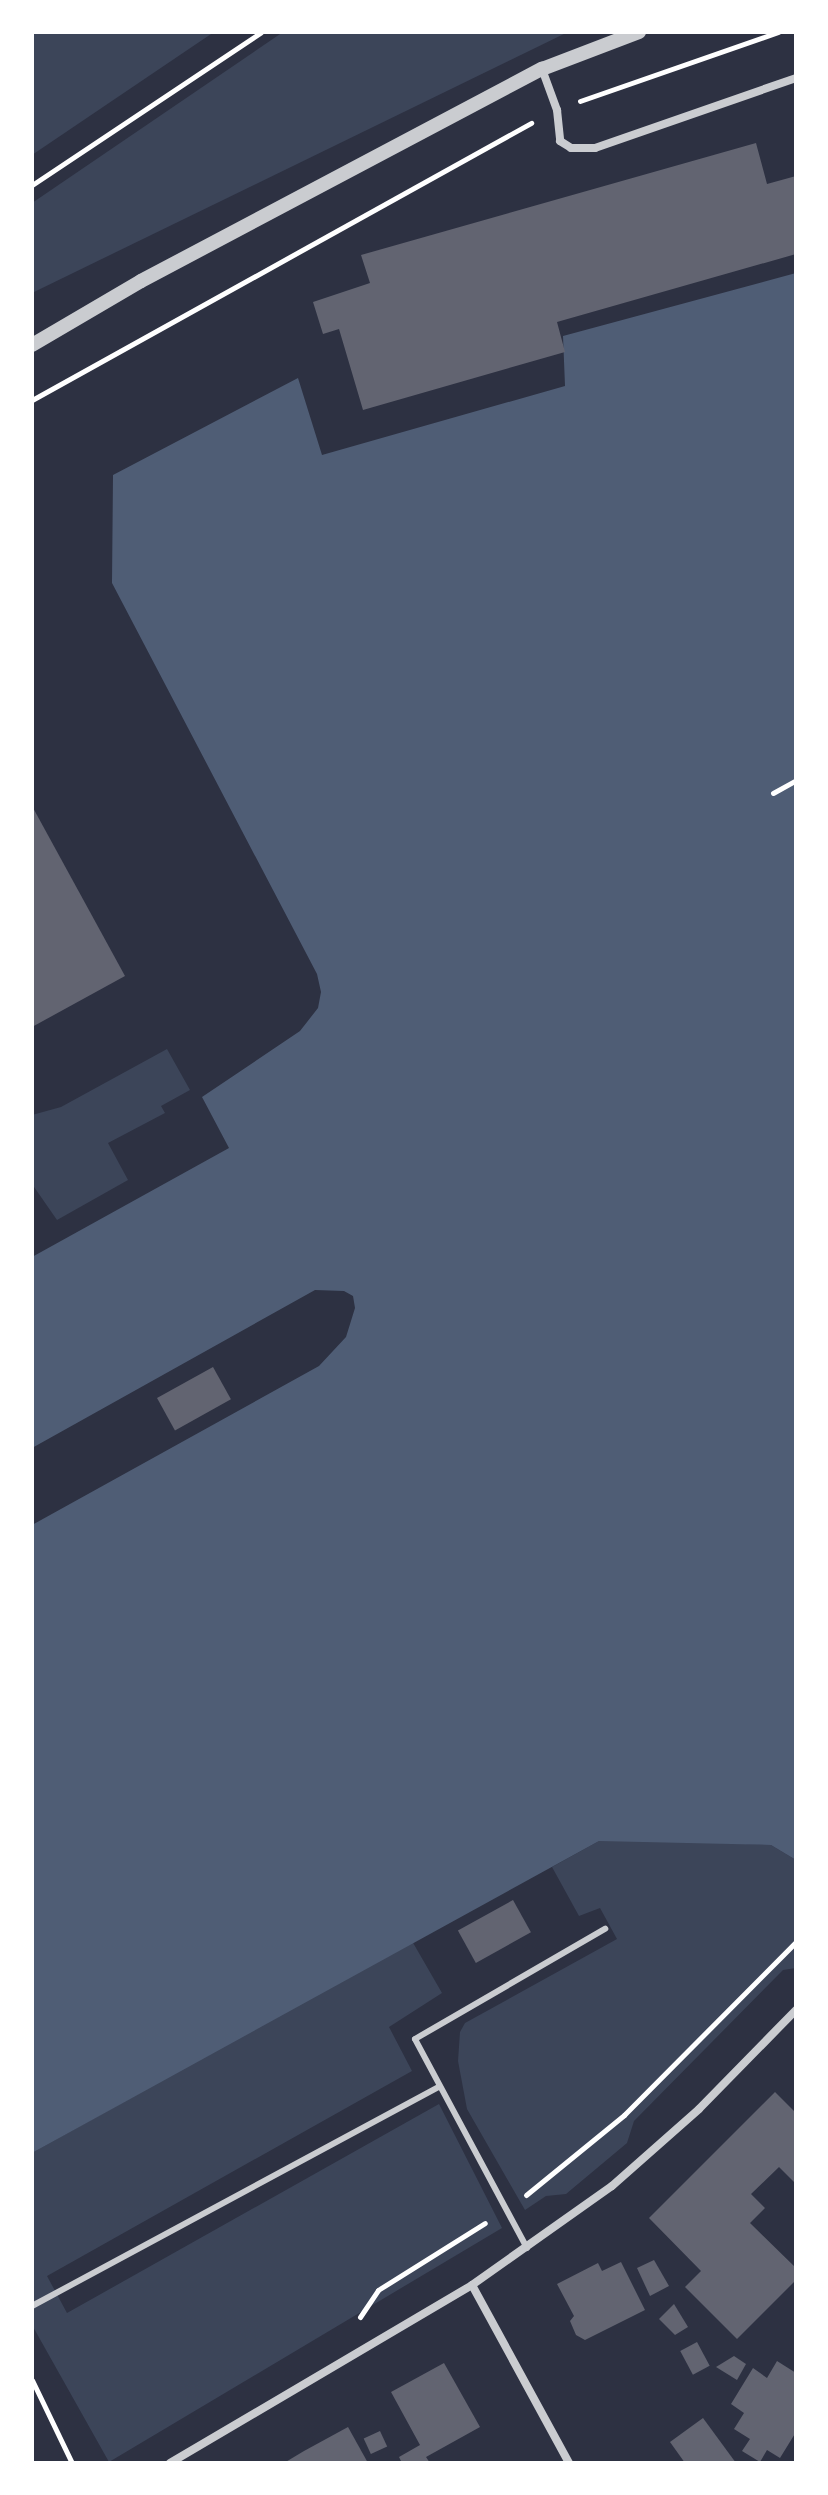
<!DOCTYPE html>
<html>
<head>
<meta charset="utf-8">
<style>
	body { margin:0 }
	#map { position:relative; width:828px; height:2495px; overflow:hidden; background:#2d3142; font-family:"Nunito Sans",sans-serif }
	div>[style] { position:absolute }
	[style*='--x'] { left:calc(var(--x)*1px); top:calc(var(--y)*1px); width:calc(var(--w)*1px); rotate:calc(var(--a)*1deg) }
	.green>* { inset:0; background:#3c4559 }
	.water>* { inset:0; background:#4f5d75 }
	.building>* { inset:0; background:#626471; transform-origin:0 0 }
	.path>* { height:5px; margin:-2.5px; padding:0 2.5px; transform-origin:2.5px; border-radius:2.5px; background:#fff }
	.service>* { height:6px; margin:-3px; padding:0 3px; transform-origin:3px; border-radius:3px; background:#caccd0 }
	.minor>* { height:8px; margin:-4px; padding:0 4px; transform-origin:4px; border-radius:4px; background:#caccd0 }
	.tertiary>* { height:14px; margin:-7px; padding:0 7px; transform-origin:7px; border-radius:7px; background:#caccd0 }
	span { translate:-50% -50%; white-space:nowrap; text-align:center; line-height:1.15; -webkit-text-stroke:6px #fff; paint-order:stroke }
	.frame { position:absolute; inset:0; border:34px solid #fff; pointer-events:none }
</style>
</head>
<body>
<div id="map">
	<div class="green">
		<div style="clip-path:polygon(32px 32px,214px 32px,32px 155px)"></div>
		<div style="clip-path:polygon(283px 32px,568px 32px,32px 293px,32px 203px)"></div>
		<div style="clip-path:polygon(167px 1049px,190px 1090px,161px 1106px,165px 1113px,108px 1143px,128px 1180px,57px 1220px,32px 1184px,32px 1115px,61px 1107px)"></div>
		<div style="clip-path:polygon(617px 1839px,771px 1845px,796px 1860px,796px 1968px,783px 1970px,634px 2121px,627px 2143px,566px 2194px,546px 2196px,525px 2210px,467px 2109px,458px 2061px,460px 2032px,465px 2023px,617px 1939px,600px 1908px,579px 1916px,552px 1867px,599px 1841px)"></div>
		<div style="clip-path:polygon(412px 1941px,442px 1993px,389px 2027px,412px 2071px,47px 2276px,67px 2313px,439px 2104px,502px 2228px,109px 2462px,32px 2325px,32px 2153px)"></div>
	</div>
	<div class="water">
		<div style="clip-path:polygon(796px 273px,796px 1860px,771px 1845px,599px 1841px,32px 2153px,32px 1525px,319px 1366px,346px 1337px,355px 1308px,353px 1296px,344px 1291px,315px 1290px,32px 1448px,32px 1257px,229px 1148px,202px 1097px,300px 1031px,318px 1008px,321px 992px,317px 974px,112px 583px,113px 475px,298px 378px,322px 455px,565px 386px,563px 336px)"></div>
	</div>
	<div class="building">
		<div style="clip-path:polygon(756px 143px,767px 184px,796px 176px,796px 254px,557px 322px,565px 352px,363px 410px,339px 329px,323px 334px,313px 302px,370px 283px,361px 255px)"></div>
		<div style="clip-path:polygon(32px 806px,125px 976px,32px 1027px)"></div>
		<div style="left:213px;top:1367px;width:37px;height:64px;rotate:61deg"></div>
		<div style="left:513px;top:1900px;width:37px;height:63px;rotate:61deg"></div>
		<div style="clip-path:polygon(775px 2092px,796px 2113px,796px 2184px,779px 2167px,751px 2194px,765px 2208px,750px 2223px,796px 2268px,796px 2280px,737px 2339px,685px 2287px,701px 2271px,649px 2218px)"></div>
		<div style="clip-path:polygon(654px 2260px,669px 2286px,650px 2296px,637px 2268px)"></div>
		<div style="clip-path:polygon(621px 2262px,645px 2310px,585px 2340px,576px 2335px,570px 2321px,574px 2316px,557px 2284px,598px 2263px,602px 2271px)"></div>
		<div style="clip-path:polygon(674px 2304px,688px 2327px,675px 2335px,659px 2319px)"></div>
		<div style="left:697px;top:2342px;width:27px;height:19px;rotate:62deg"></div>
		<div style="clip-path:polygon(734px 2356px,746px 2364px,737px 2380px,716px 2367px)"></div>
		<div style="clip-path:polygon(777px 2361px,796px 2373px,796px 2432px,780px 2458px,767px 2450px,760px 2462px,742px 2451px,750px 2439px,734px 2429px,744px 2413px,731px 2404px,753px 2368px,767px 2378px)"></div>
		<div style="clip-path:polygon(444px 2363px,480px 2427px,426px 2457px,430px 2463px,402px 2463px,399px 2457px,420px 2445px,391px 2392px)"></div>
		<div style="clip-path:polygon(703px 2418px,736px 2463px,685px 2463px,670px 2442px)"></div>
		<div style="clip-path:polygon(348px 2427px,368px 2463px,284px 2463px,304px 2451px)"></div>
		<div style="left:380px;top:2431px;width:17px;height:18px;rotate:65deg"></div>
	</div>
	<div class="path">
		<div style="--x:580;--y:101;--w:210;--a:-19.2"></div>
		<div style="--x:32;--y:185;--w:275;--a:-33.7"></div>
		<div style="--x:32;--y:400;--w:571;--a:-29.04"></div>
		<div style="--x:773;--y:793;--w:26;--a:-29"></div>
		<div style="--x:526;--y:2195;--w:127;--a:-39.2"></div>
		<div style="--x:624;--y:2115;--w:244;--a:-45.2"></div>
		<div style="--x:360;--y:2317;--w:32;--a:-56"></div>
		<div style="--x:378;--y:2290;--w:126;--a:-32.1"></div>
		<div style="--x:32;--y:2380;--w:92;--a:64.3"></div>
	</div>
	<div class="service">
		<div style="--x:527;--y:2248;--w:237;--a:-118.2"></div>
		<div style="--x:415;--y:2039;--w:220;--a:-30.1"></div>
		<div style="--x:32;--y:2306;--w:462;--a:-28.3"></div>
	</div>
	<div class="minor">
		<div style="--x:542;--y:69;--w:44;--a:69.9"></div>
		<div style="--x:557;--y:110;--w:31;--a:84"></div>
		<div style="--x:560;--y:141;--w:13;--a:32"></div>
		<div style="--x:571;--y:148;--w:24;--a:0"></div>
		<div style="--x:595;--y:148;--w:213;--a:-19.2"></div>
		<div style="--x:472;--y:2285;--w:203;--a:61.4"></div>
		<div style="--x:170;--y:2463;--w:351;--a:-30.5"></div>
		<div style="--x:472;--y:2285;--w:171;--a:-35.3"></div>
		<div style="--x:612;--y:2186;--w:116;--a:-41.5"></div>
		<div style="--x:699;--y:2109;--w:139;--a:-45.6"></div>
	</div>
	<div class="tertiary">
		<div style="--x:32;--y:345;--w:126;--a:-30.4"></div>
		<div style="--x:141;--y:281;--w:454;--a:-27.9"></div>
		<div style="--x:542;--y:69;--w:104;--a:-20.9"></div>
	</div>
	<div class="frame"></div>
</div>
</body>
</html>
